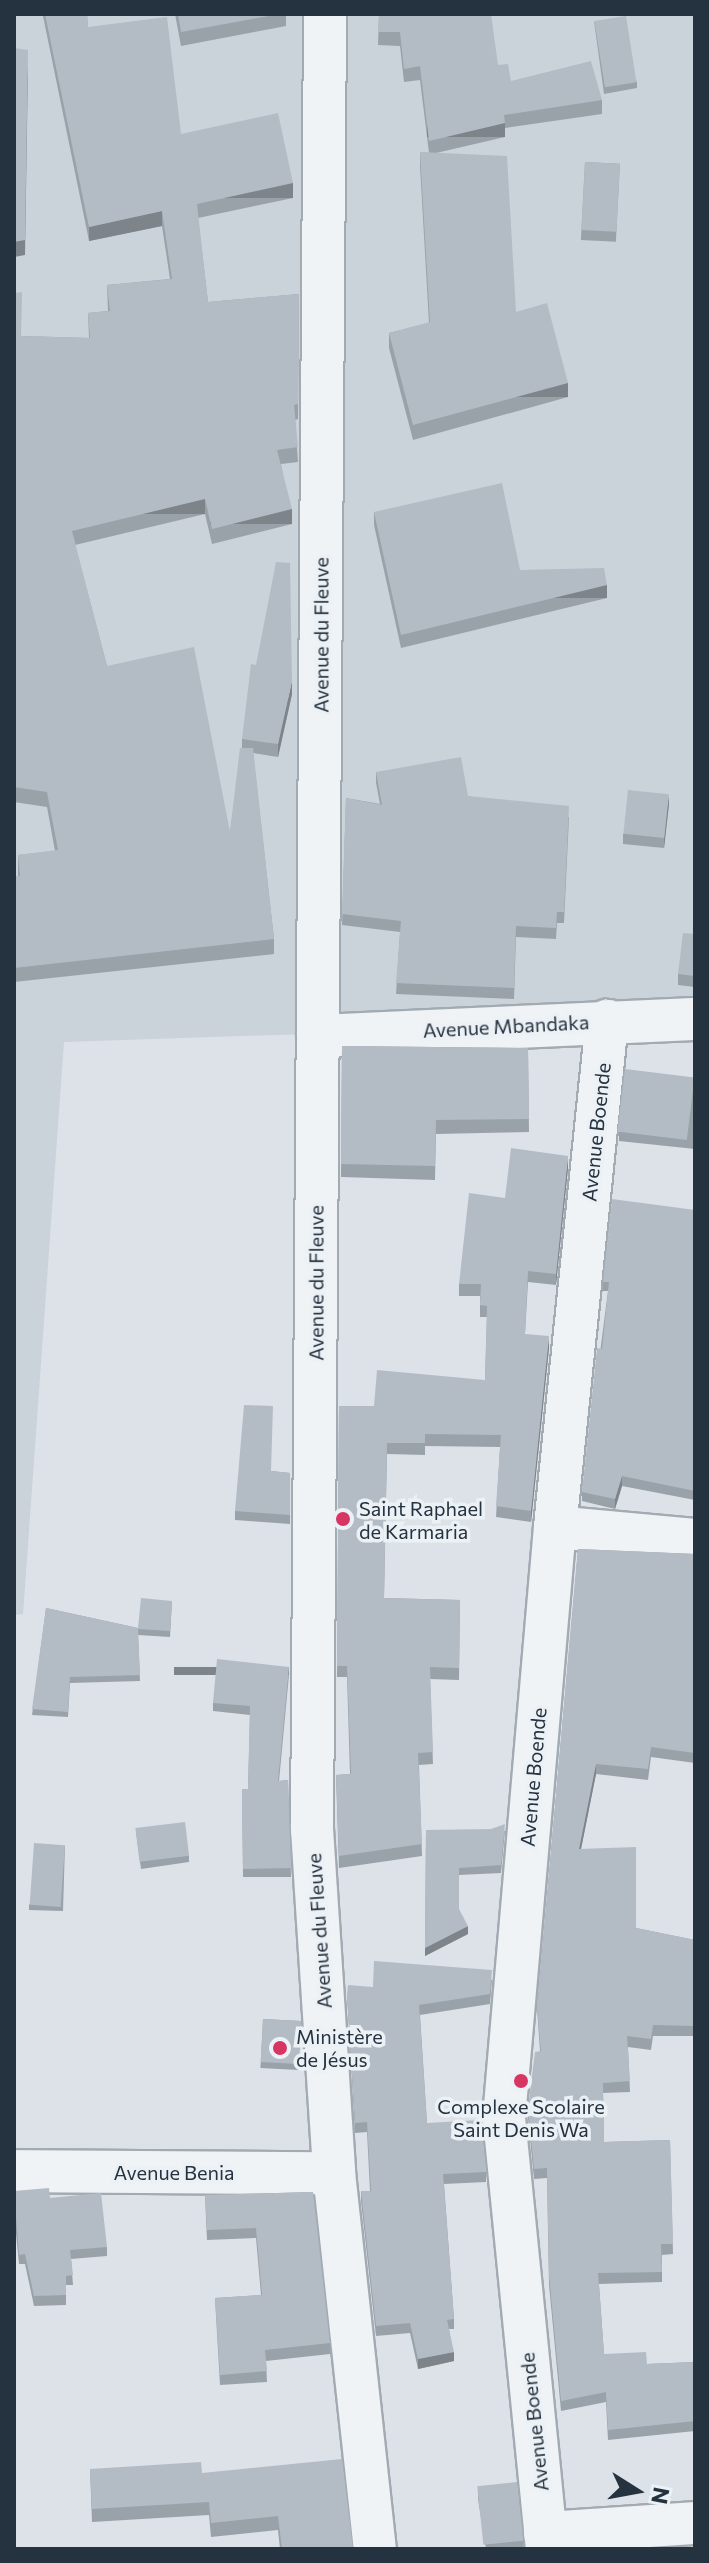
<!DOCTYPE html>
<html>
<head>
<meta charset="utf-8">
<style>
	body { margin:0 }
	#map { position:relative; width:709px; height:2563px; overflow:hidden; background:#dde2e8; font-family:Commissioner,sans-serif }
	div>[style] { position:absolute }
	[style*='--x'] { left:calc(var(--x)*1px); top:calc(var(--y)*1px); width:calc(var(--w)*1px); rotate:calc(var(--a)*1deg) }
	.built>* { inset:0; background:#cad2da }
	.roads { filter:drop-shadow(2px 0 #a2aab2) drop-shadow(-2px 0 #a2aab2) drop-shadow(0 2px #a2aab2) drop-shadow(0 -2px #a2aab2) }
	.minor>* { height:42px; margin:-21px; padding:0 21px; transform-origin:21px; border-radius:21px; background:#eff3f6 }
	.wall>* { inset:0; background:#9aa2a9; transform-origin:0 0 }
	.shaded-wall>* { inset:0; background:#7d848a; transform-origin:0 0 }
	.building>* { inset:0; background:#b3bcc5; transform-origin:0 0 }
	.dots>* { width:22px; height:22px; translate:-50% -50%; box-sizing:border-box; border:4px solid #ecf1f5; border-radius:50% }
	span { translate:-50% -50%; white-space:nowrap; text-align:center; line-height:1.15; -webkit-text-stroke:7px #ecf1f5; paint-order:stroke }
	.street-label { font-size:20px; color:#25323f }
	.poi-label { font-size:20px; color:#25323f }
	.left { translate:0 -50%; text-align:left }
	.frame { position:absolute; inset:0; border:16px solid #25323f; pointer-events:none }
	.north { position:absolute; left:597px; top:2451px; width:80px; height:80px; -webkit-text-stroke:6px #ecf1f5; paint-order:stroke; rotate:101deg; font-size:22px; font-weight:700; line-height:32px; text-align:center; color:#25323f }
	.north::after { content:''; display:block; margin:auto; width:28px; height:36px; background:#25323f; clip-path:polygon(50% 0,100% 100%,50% 72%,0 100%) }
</style>
</head>
<body>
<div id="map">
	<div class="built">
		<div style="clip-path:polygon(14px 14px,695px 14px,695px 1021px,64px 1042px,23px 1614px,14px 1615px)"></div>
	</div>
	<div class="roads">
		<div class="minor">
			<div style="--x:325;--y:14;--w:1815;--a:90.41"></div>
			<div style="--x:312;--y:1829;--w:345;--a:86.3"></div>
			<div style="--x:334;--y:2173;--w:378;--a:83.8"></div>
			<div style="--x:318;--y:1036;--w:377;--a:-2.6"></div>
			<div style="--x:555;--y:1527;--w:141;--a:5.3"></div>
			<div style="--x:14;--y:2171;--w:320;--a:0.4"></div>
			<div style="--x:545;--y:2533;--w:150;--a:-3.8"></div>
			<div style="--x:547;--y:2549;--w:433;--a:-95.7"></div>
			<div style="--x:504;--y:2118;--w:593;--a:-85.07"></div>
			<div style="--x:555;--y:1527;--w:509;--a:-84.13"></div>
		</div>
	</div>
	<div class="wall">
		<div style="clip-path:polygon(36px 14px,87px 14px,88px 27px,181px 134px,293px 198px,198px 218px,208px 302px,299px 294px,298px 419px,295px 420px,298px 462px,281px 464px,292px 524px,212px 544px,205px 514px,75px 545px,107px 666px,230px 832px,242px 748px,242px 739px,292px 694px,278px 757px,253px 753px,274px 939px,274px 954px,14px 982px,14px 876px,18px 876px,18px 855px,55px 851px,47px 807px,14px 802px,14px 293px,21px 336px,89px 338px,88px 313px,108px 311px,107px 285px,170px 279px,162px 226px,89px 241px,43px 16px,36px 16px)"></div>
		<div style="clip-path:polygon(175px 14px,286px 14px,286px 26px,181px 46px)"></div>
		<div style="clip-path:polygon(379px 14px,498px 65px,511px 81px,602px 100px,602px 114px,505px 128px,505px 137px,436px 153px,516px 312px,568px 397px,413px 440px,389px 348px,389px 333px,429px 323px,420px 166px,420px 152px,429px 153px,420px 80px,404px 82px,400px 46px,378px 45px)"></div>
		<div style="clip-path:polygon(594px 21px,637px 82px,637px 88px,604px 94px)"></div>
		<div style="left:585px;top:162px;width:35px;height:78px;rotate:3deg"></div>
		<div style="clip-path:polygon(374px 512px,520px 570px,607px 598px,401px 648px,374px 525px)"></div>
		<div style="clip-path:polygon(376px 772px,468px 796px,569px 817px,564px 923px,557px 923px,556px 939px,516px 937px,514px 999px,396px 994px,400px 932px,342px 925px,346px 798px,380px 804px,376px 783px)"></div>
		<div style="clip-path:polygon(669px 804px,664px 848px,623px 844px,623px 834px)"></div>
		<div style="clip-path:polygon(695px 934px,695px 987px,678px 985px,678px 974px)"></div>
		<div style="clip-path:polygon(342px 1046px,528px 1048px,529px 1132px,436px 1134px,435px 1180px,341px 1177px)"></div>
		<div style="clip-path:polygon(695px 1077px,695px 1149px,619px 1141px,619px 1132px)"></div>
		<div style="clip-path:polygon(568px 1168px,556px 1285px,528px 1282px,525px 1334px,549px 1348px,531px 1522px,496px 1517px,500px 1447px,425px 1446px,425px 1455px,387px 1454px,384px 1598px,460px 1600px,459px 1680px,430px 1679px,433px 1764px,419px 1765px,422px 1856px,339px 1868px,336px 1775px,350px 1774px,347px 1677px,337px 1677px,339px 1406px,374px 1406px,485px 1380px,487px 1317px,480px 1317px,480px 1296px,459px 1296px,459px 1284px,505px 1198px)"></div>
		<div style="clip-path:polygon(695px 1170px,695px 1500px,622px 1486px,615px 1509px,582px 1501px,582px 1492px,608px 1291px,603px 1291px,603px 1282px,695px 1210px)"></div>
		<div style="clip-path:polygon(271px 1471px,290px 1473px,290px 1524px,235px 1520px,235px 1511px)"></div>
		<div style="clip-path:polygon(578px 1549px,695px 1554px,695px 1763px,651px 1757px,648px 1780px,596px 1774px,581px 1849px,636px 1928px,695px 1940px,695px 2036px,653px 2036px,651px 2050px,628px 2047px,630px 2092px,603px 2093px,604px 2142px,670px 2140px,673px 2254px,662px 2255px,662px 2282px,599px 2284px,604px 2354px,647px 2364px,695px 2362px,695px 2431px,608px 2440px,606px 2402px,561px 2411px,549px 2285px,547px 2178px,534px 2179px,528px 2118px,528px 2108px,540px 2051px,537px 2008px)"></div>
		<div style="clip-path:polygon(172px 1601px,170px 1637px,138px 1635px,140px 1681px,70px 1683px,68px 1717px,32px 1715px,46px 1608px,138px 1628px)"></div>
		<div style="clip-path:polygon(289px 1675px,279px 1781px,288px 1780px,291px 1877px,243px 1877px,242px 1789px,248px 1789px,250px 1715px,213px 1711px,213px 1703px)"></div>
		<div style="clip-path:polygon(426px 1830px,505px 1831px,501px 1873px,459px 1875px,459px 1909px,468px 1934px,425px 1956px)"></div>
		<div style="clip-path:polygon(136px 1832px,189px 1856px,189px 1862px,141px 1869px)"></div>
		<div style="clip-path:polygon(65px 1845px,63px 1911px,29px 1910px,29px 1905px)"></div>
		<div style="clip-path:polygon(492px 1980px,490px 2004px,420px 2015px,427px 2123px,486px 2172px,486px 2182px,444px 2184px,454px 2319px,454px 2329px,449px 2329px,454px 2361px,418px 2369px,410px 2333px,376px 2336px,361px 2201px,361px 2191px,370px 2191px,367px 2132px,355px 2133px,347px 1995px,373px 1987px)"></div>
		<div style="left:263px;top:2019px;width:38px;height:49px;rotate:3deg"></div>
		<div style="clip-path:polygon(14px 2191px,50px 2198px,107px 2247px,107px 2256px,71px 2259px,73px 2285px,66px 2285px,66px 2305px,34px 2306px,25px 2264px,19px 2264px,14px 2213px)"></div>
		<div style="clip-path:polygon(313px 2192px,330px 2343px,330px 2354px,266px 2361px,267px 2382px,220px 2385px,215px 2298px,261px 2295px,256px 2238px,207px 2240px,205px 2195px)"></div>
		<div style="clip-path:polygon(90px 2469px,202px 2473px,353px 2549px,280px 2549px,278px 2530px,211px 2537px,209px 2515px,92px 2522px)"></div>
		<div style="clip-path:polygon(478px 2489px,523px 2541px,523px 2549px,486px 2549px,478px 2499px)"></div>
	</div>
	<div class="shaded-wall">
		<div style="clip-path:polygon(28px 65px,25px 255px,14px 257px,14px 242px)"></div>
		<div style="left:505px;top:123px;width:14px;height:78px;rotate:90deg"></div>
		<div style="left:293px;top:183px;width:15px;height:98px;rotate:90deg"></div>
		<div style="clip-path:polygon(162px 211px,162px 226px,89px 241px,89px 227px)"></div>
		<div style="left:568px;top:383px;width:14px;height:161px;rotate:90deg"></div>
		<div style="left:205px;top:499px;width:15px;height:137px;rotate:90deg"></div>
		<div style="left:292px;top:509px;width:15px;height:82px;rotate:90deg"></div>
		<div style="left:607px;top:585px;width:13px;height:212px;rotate:90deg"></div>
		<div style="clip-path:polygon(292px 681px,292px 694px,278px 757px,278px 744px)"></div>
		<div style="clip-path:polygon(669px 794px,669px 804px,664px 848px,664px 838px)"></div>
		<div style="clip-path:polygon(568px 1156px,568px 1168px,556px 1285px,556px 1274px)"></div>
		<div style="clip-path:polygon(549px 1336px,549px 1348px,531px 1522px,531px 1511px)"></div>
		<div style="clip-path:polygon(622px 1476px,622px 1486px,615px 1509px,615px 1499px)"></div>
		<div style="left:289px;top:1667px;width:8px;height:115px;rotate:90deg"></div>
		<div style="clip-path:polygon(596px 1764px,596px 1774px,579px 1859px,579px 1849px)"></div>
		<div style="clip-path:polygon(468px 1926px,468px 1934px,425px 1956px,425px 1948px)"></div>
		<div style="clip-path:polygon(454px 2352px,454px 2361px,418px 2369px,418px 2359px)"></div>
	</div>
	<div class="building">
		<div style="clip-path:polygon(45px 14px,87px 14px,88px 27px,167px 17px,181px 134px,278px 113px,293px 183px,197px 204px,208px 302px,299px 294px,298px 404px,294px 405px,298px 447px,277px 450px,292px 509px,212px 529px,205px 499px,72px 531px,107px 666px,194px 647px,230px 832px,240px 748px,253px 748px,274px 939px,14px 968px,14px 876px,20px 876px,18px 855px,58px 850px,47px 792px,14px 787px,14px 293px,22px 292px,21px 336px,90px 338px,88px 313px,110px 311px,107px 285px,172px 279px,162px 211px,89px 227px)"></div>
		<div style="clip-path:polygon(178px 14px,280px 14px,181px 32px)"></div>
		<div style="clip-path:polygon(379px 14px,491px 14px,498px 65px,508px 64px,511px 81px,591px 61px,602px 100px,504px 115px,505px 123px,429px 141px,420px 66px,404px 69px,400px 32px,378px 32px)"></div>
		<div style="left:626px;top:16px;width:67px;height:32px;rotate:81deg"></div>
		<div style="clip-path:polygon(14px 48px,28px 50px,25px 240px,14px 242px)"></div>
		<div style="clip-path:polygon(420px 152px,507px 156px,516px 312px,547px 303px,568px 383px,413px 425px,389px 333px,430px 322px)"></div>
		<div style="left:585px;top:162px;width:35px;height:68px;rotate:3deg"></div>
		<div style="clip-path:polygon(502px 483px,520px 570px,604px 568px,607px 585px,401px 635px,374px 512px)"></div>
		<div style="clip-path:polygon(276px 562px,290px 563px,292px 681px,278px 744px,242px 739px,251px 664px,256px 665px)"></div>
		<div style="clip-path:polygon(461px 757px,468px 796px,569px 806px,564px 912px,557px 912px,556px 928px,516px 926px,514px 988px,396px 983px,401px 921px,342px 914px,346px 798px,382px 805px,376px 772px)"></div>
		<div style="left:628px;top:790px;width:41px;height:44px;rotate:6deg"></div>
		<div style="clip-path:polygon(683px 933px,695px 934px,695px 976px,678px 974px)"></div>
		<div style="clip-path:polygon(342px 1046px,528px 1048px,529px 1119px,436px 1120px,435px 1166px,341px 1164px)"></div>
		<div style="left:625px;top:1069px;width:70px;height:63px;rotate:7deg"></div>
		<div style="clip-path:polygon(511px 1148px,568px 1156px,556px 1274px,528px 1271px,525px 1334px,549px 1336px,531px 1511px,496px 1506px,501px 1435px,425px 1434px,425px 1443px,387px 1443px,384px 1598px,460px 1600px,459px 1668px,430px 1667px,433px 1752px,418px 1753px,422px 1844px,339px 1856px,336px 1775px,351px 1774px,347px 1666px,337px 1666px,339px 1406px,374px 1406px,377px 1370px,485px 1380px,487px 1306px,480px 1305px,481px 1284px,459px 1284px,469px 1193px,505px 1198px)"></div>
		<div style="clip-path:polygon(695px 1170px,695px 1491px,622px 1476px,615px 1499px,582px 1492px,597px 1348px,602px 1349px,609px 1282px,603px 1282px,612px 1199px,695px 1210px)"></div>
		<div style="clip-path:polygon(244px 1405px,273px 1406px,271px 1471px,290px 1473px,290px 1515px,235px 1511px)"></div>
		<div style="clip-path:polygon(578px 1549px,695px 1554px,695px 1753px,651px 1747px,648px 1769px,596px 1764px,579px 1849px,636px 1847px,636px 1928px,695px 1940px,695px 2026px,653px 2025px,651px 2039px,627px 2036px,630px 2081px,603px 2083px,604px 2142px,670px 2140px,673px 2244px,661px 2244px,662px 2272px,598px 2273px,604px 2354px,646px 2352px,647px 2364px,695px 2362px,695px 2421px,608px 2430px,606px 2392px,561px 2401px,549px 2275px,547px 2168px,534px 2169px,528px 2108px,535px 2052px,541px 2051px,537px 2008px)"></div>
		<div style="clip-path:polygon(141px 1598px,172px 1601px,170px 1631px,138px 1629px,140px 1675px,70px 1677px,68px 1712px,32px 1709px,46px 1608px,138px 1628px)"></div>
		<div style="clip-path:polygon(217px 1659px,289px 1667px,278px 1781px,288px 1780px,291px 1868px,243px 1869px,242px 1789px,248px 1789px,250px 1706px,213px 1703px)"></div>
		<div style="left:185px;top:1822px;width:34px;height:50px;rotate:83deg"></div>
		<div style="clip-path:polygon(505px 1824px,501px 1865px,459px 1868px,459px 1909px,468px 1926px,425px 1948px,426px 1830px,491px 1829px)"></div>
		<div style="left:34px;top:1843px;width:31px;height:62px;rotate:4deg"></div>
		<div style="clip-path:polygon(374px 1961px,492px 1970px,490px 1994px,419px 2005px,427px 2123px,481px 2120px,486px 2172px,443px 2174px,454px 2319px,447px 2320px,454px 2352px,418px 2359px,410px 2323px,376px 2326px,361px 2191px,371px 2191px,367px 2122px,355px 2123px,347px 1995px,348px 1985px,373px 1987px)"></div>
		<div style="left:263px;top:2019px;width:38px;height:43px;rotate:3deg"></div>
		<div style="clip-path:polygon(49px 2188px,50px 2198px,101px 2193px,107px 2247px,70px 2250px,73px 2275px,66px 2276px,66px 2295px,34px 2296px,25px 2254px,19px 2255px,14px 2191px)"></div>
		<div style="clip-path:polygon(313px 2192px,330px 2343px,265px 2350px,267px 2371px,220px 2375px,215px 2298px,262px 2295px,256px 2228px,207px 2230px,205px 2195px)"></div>
		<div style="clip-path:polygon(342px 2459px,353px 2549px,282px 2549px,278px 2516px,211px 2523px,209px 2502px,92px 2509px,90px 2469px,201px 2462px,202px 2473px)"></div>
		<div style="left:517px;top:2482px;width:59px;height:40px;rotate:84deg"></div>
	</div>
	<div class="dots">
		<div style="left:343px;top:1519px;background:#d83662"></div>
		<div style="left:280px;top:2048px;background:#d83662"></div>
		<div style="left:521px;top:2081px;background:#d83662"></div>
	</div>
	<div class="street-label">
		<span style="left:321px;top:635px;rotate:-90deg">Avenue du Fleuve</span>
		<span style="left:506px;top:1026px;rotate:-3deg">Avenue Mbandaka</span>
		<span style="left:596px;top:1132px;rotate:-84deg">Avenue Boende</span>
		<span style="left:316px;top:1283px;rotate:-90deg">Avenue du Fleuve</span>
		<span style="left:533px;top:1777px;rotate:-85deg">Avenue Boende</span>
		<span style="left:319px;top:1931px;rotate:-94deg">Avenue du Fleuve</span>
		<span style="left:174px;top:2172px">Avenue Benia</span>
		<span style="left:534px;top:2422px;rotate:-96deg">Avenue Boende</span>
	</div>
	<div class="poi-label">
		<span class="left" style="left:359px;top:1520px">Saint Raphael<br>de Karmaria</span>
		<span class="left" style="left:296px;top:2048px">Ministère<br>de Jésus</span>
		<span style="left:521px;top:2118px">Complexe Scolaire<br>Saint Denis Wa</span>
	</div>
	<div class="frame"></div>
	<div class="north">N</div>
</div>
</body>
</html>
